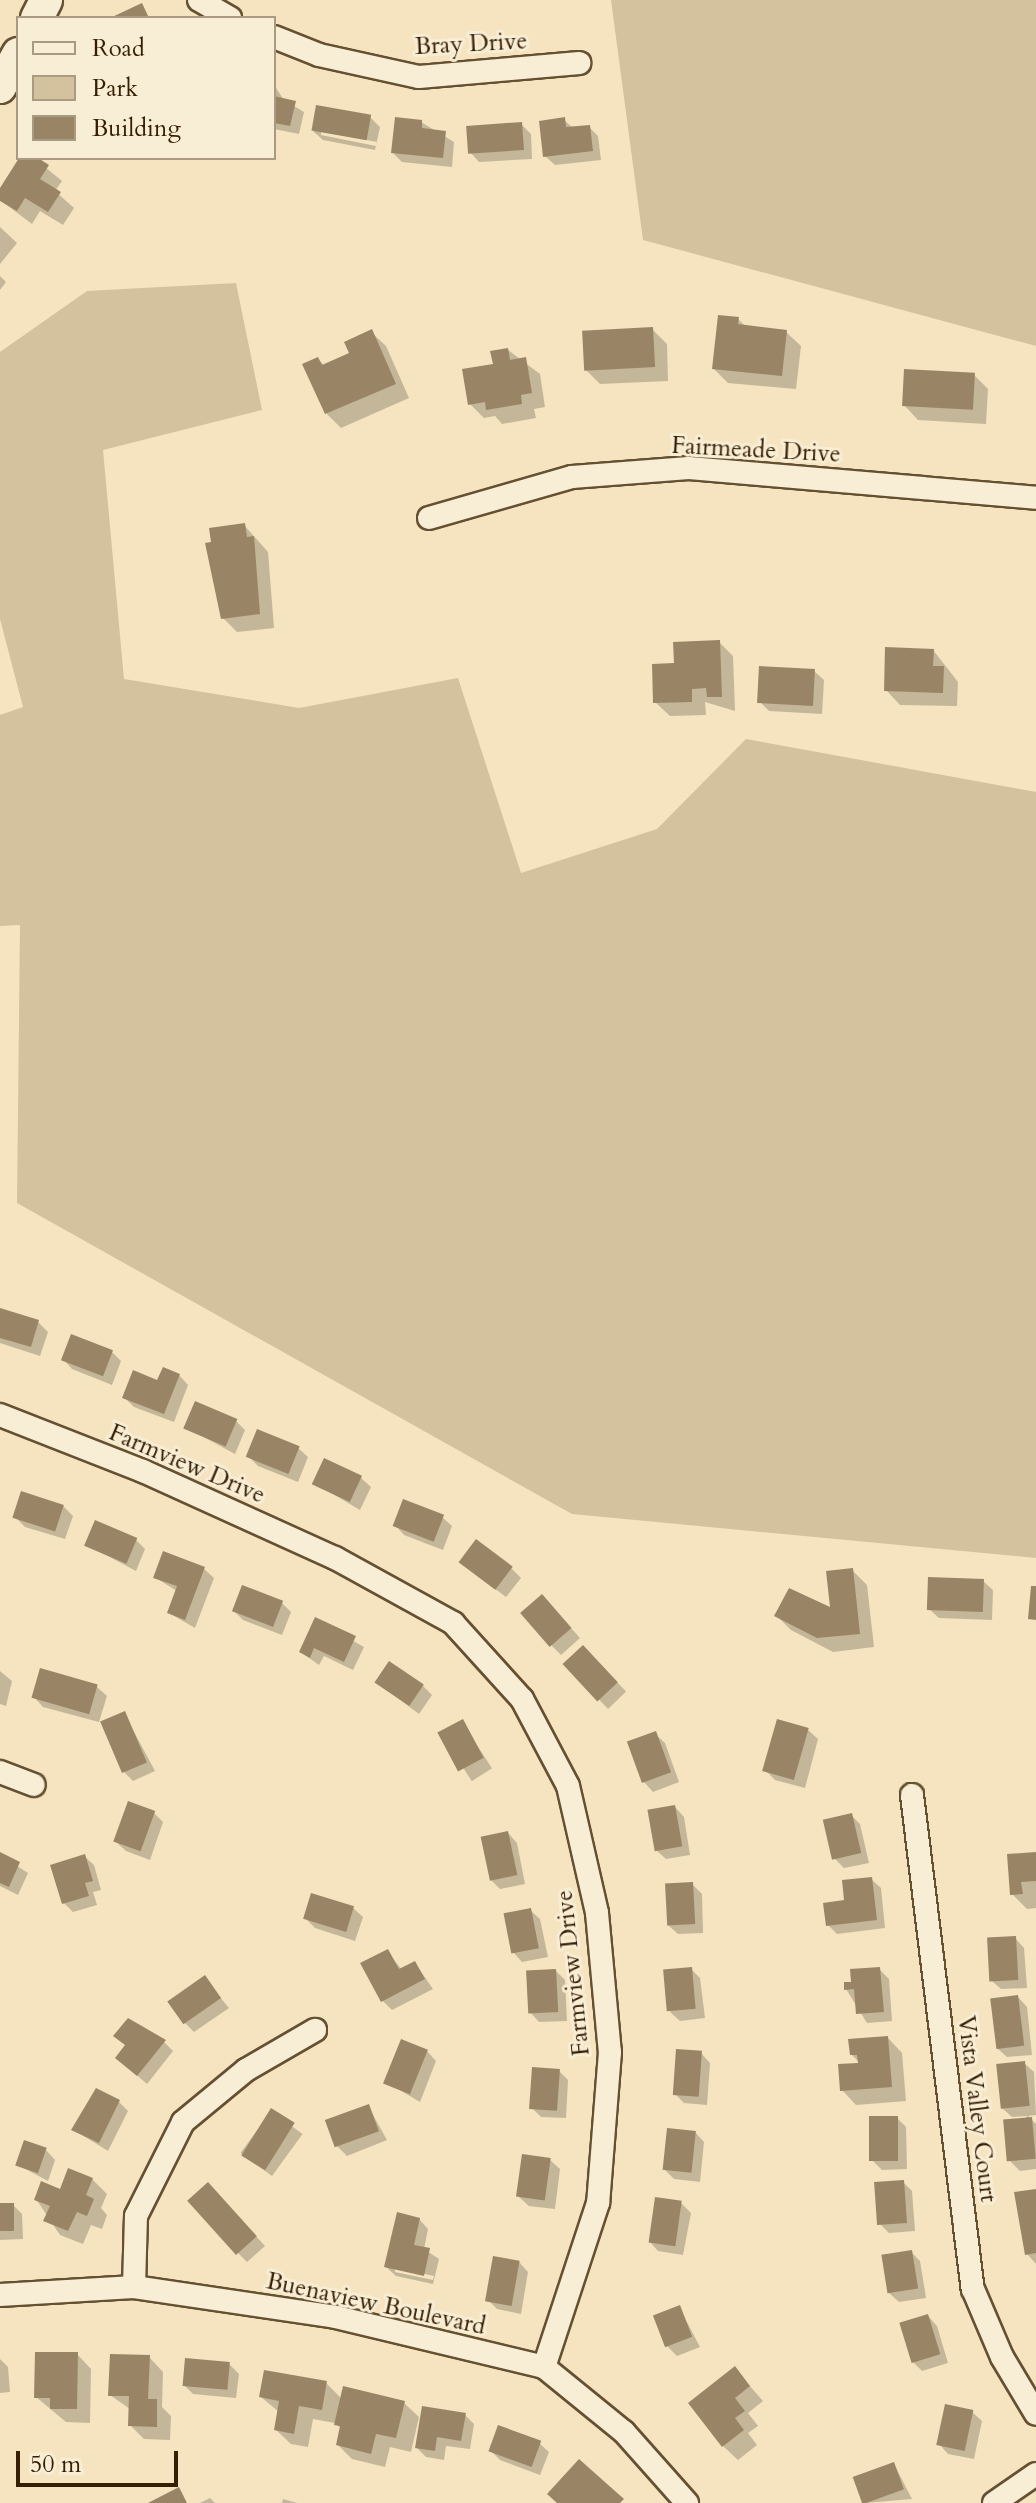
<!DOCTYPE html>
<html>
<head>
<meta charset="utf-8">
<style>
	body { margin:0 }
	#map { position:relative; width:1036px; height:2503px; overflow:hidden; background:#f5e4bf; font-family:Cardo,serif }
	div>[style] { position:absolute }
	[style*='--x'] { left:calc(var(--x)*1px); top:calc(var(--y)*1px); width:calc(var(--w)*1px); rotate:calc(var(--a)*1deg) }
	.green>* { inset:0; background:#d4c29f }
	.shadow>* { inset:0; background:#0003; transform-origin:0 0 }
	.building>* { inset:0; background:#998565; transform-origin:0 0 }
	.roads { filter:drop-shadow(2px 0 #655032) drop-shadow(-2px 0 #655032) drop-shadow(0 2px #655032) drop-shadow(0 -2px #655032) }
	.street>* { height:22px; margin:-11px; padding:0 11px; transform-origin:11px; border-radius:11px; background:#f8edd5 }
	.secondary>* { height:32px; margin:-16px; padding:0 16px; transform-origin:16px; border-radius:16px; background:#f8edd5 }
	span { translate:-50% -50%; white-space:nowrap; text-align:center; line-height:1.15; -webkit-text-stroke:6px #f8edd5; paint-order:stroke }
	.street-label { font-size:24px; color:#351e03 }
	.legend { position:absolute; left:16px; top:16px; width:260px; height:144px; box-sizing:border-box; background:#f8edd5; border:2px solid #aa9a81; margin:0; padding:10px 14px; list-style:none; font-size:24px; color:#351e03 }
	.legend li { display:flex; align-items:center; gap:16px; height:40px }
	.legend b { width:40px; border:2px solid #aa9a81 }
	.scale { position:absolute; left:16px; top:2451px; width:162px; height:36px; box-sizing:border-box; border:4px solid #351e03; border-top:0; padding-left:10px; font-size:24px; line-height:28px; white-space:nowrap; color:#351e03; -webkit-text-stroke:6px #f8edd5; paint-order:stroke }
</style>
</head>
<body>
<div id="map">
	<div class="green">
		<div style="clip-path:polygon(611px 0,1036px 0,1036px 346px,643px 240px)"></div>
		<div style="clip-path:polygon(236px 283px,262px 410px,103px 450px,124px 679px,299px 708px,458px 678px,521px 873px,657px 829px,746px 739px,1036px 792px,1036px 1558px,572px 1514px,17px 1203px,20px 925px,0 926px,0 715px,23px 707px,0 619px,0 352px,87px 291px)"></div>
	</div>
	<div class="shadow">
		<div style="clip-path:polygon(274px 85px,284px 100px,304px 112px,299px 134px,274px 129px)"></div>
		<div style="clip-path:polygon(evenodd,370px 117px,380px 127px,375px 150px,323px 140px,313px 131px,370px 117px,321px 131px,377px 142px,376px 146px,321px 135px,321px 131px)"></div>
		<div style="clip-path:polygon(564px 120px,573px 128px,589px 127px,598px 136px,601px 160px,555px 165px,545px 156px)"></div>
		<div style="clip-path:polygon(421px 122px,454px 142px,452px 167px,402px 162px,393px 153px)"></div>
		<div style="clip-path:polygon(521px 124px,531px 134px,532px 159px,479px 162px,470px 152px)"></div>
		<div style="clip-path:polygon(21px 158px,34px 158px,62px 181px,55px 191px,74px 208px,63px 225px,40px 211px,32px 224px,0 200px)"></div>
		<div style="clip-path:polygon(0 227px,17px 243px,0 264px)"></div>
		<div style="clip-path:polygon(0 276px,6px 282px,0 290px)"></div>
		<div style="clip-path:polygon(738px 319px,746px 327px,786px 332px,801px 346px,796px 389px,728px 383px,714px 369px)"></div>
		<div style="clip-path:polygon(652px 329px,667px 344px,668px 381px,600px 384px,585px 369px)"></div>
		<div style="clip-path:polygon(371px 332px,386px 346px,409px 398px,341px 428px,326px 413px,318px 359px,325px 366px,352px 354px)"></div>
		<div style="clip-path:polygon(508px 350px,540px 374px,545px 407px,534px 409px,536px 418px,502px 424px,495px 416px,484px 418px,470px 404px)"></div>
		<div style="clip-path:polygon(974px 375px,988px 389px,986px 424px,918px 420px,904px 405px)"></div>
		<div style="clip-path:polygon(244px 525px,268px 552px,274px 628px,237px 632px,223px 618px,207px 545px)"></div>
		<div style="clip-path:polygon(719px 642px,733px 656px,735px 711px,705px 702px,706px 715px,670px 716px,655px 702px,676px 665px)"></div>
		<div style="clip-path:polygon(933px 650px,958px 682px,957px 706px,900px 705px,886px 690px)"></div>
		<div style="clip-path:polygon(814px 671px,824px 680px,822px 714px,769px 711px,760px 702px)"></div>
		<div style="clip-path:polygon(0 1310px,38px 1322px,48px 1332px,40px 1356px,0 1343px)"></div>
		<div style="clip-path:polygon(112px 1352px,121px 1361px,112px 1385px,72px 1369px,63px 1359px)"></div>
		<div style="clip-path:polygon(179px 1375px,188px 1385px,174px 1422px,134px 1407px,125px 1398px)"></div>
		<div style="clip-path:polygon(236px 1421px,245px 1430px,235px 1454px,185px 1427px)"></div>
		<div style="clip-path:polygon(298px 1448px,308px 1457px,298px 1482px,258px 1466px,248px 1456px)"></div>
		<div style="clip-path:polygon(361px 1478px,371px 1487px,360px 1510px,314px 1483px)"></div>
		<div style="clip-path:polygon(63px 1506px,73px 1516px,65px 1539px,25px 1527px,15px 1517px)"></div>
		<div style="clip-path:polygon(442px 1517px,452px 1526px,443px 1550px,404px 1535px,395px 1525px)"></div>
		<div style="clip-path:polygon(136px 1540px,145px 1549px,136px 1571px,87px 1545px)"></div>
		<div style="clip-path:polygon(511px 1568px,521px 1578px,506px 1597px,471px 1571px)"></div>
		<div style="clip-path:polygon(204px 1569px,214px 1578px,195px 1628px,169px 1613px,177px 1591px,156px 1578px)"></div>
		<div style="clip-path:polygon(852px 1570px,867px 1585px,874px 1647px,833px 1652px,791px 1630px,777px 1616px,832px 1610px)"></div>
		<div style="clip-path:polygon(983px 1581px,993px 1590px,992px 1620px,939px 1618px,929px 1609px)"></div>
		<div style="clip-path:polygon(282px 1603px,291px 1612px,282px 1635px,243px 1620px,233px 1610px)"></div>
		<div style="clip-path:polygon(551px 1606px,580px 1638px,561px 1655px,552px 1646px)"></div>
		<div style="clip-path:polygon(316px 1620px,364px 1647px,353px 1670px,324px 1656px,319px 1665px,301px 1652px)"></div>
		<div style="left:583px;top:1647px;width:62px;height:25px;rotate:46deg"></div>
		<div style="clip-path:polygon(0 1671px,12px 1681px,6px 1706px,0 1704px)"></div>
		<div style="clip-path:polygon(376px 1682px,423px 1686px,432px 1695px,419px 1714px)"></div>
		<div style="clip-path:polygon(97px 1687px,107px 1696px,99px 1722px,43px 1707px,34px 1697px)"></div>
		<div style="clip-path:polygon(124px 1713px,155px 1771px,133px 1781px,124px 1772px)"></div>
		<div style="left:462px;top:1722px;width:55px;height:24px;rotate:57deg"></div>
		<div style="clip-path:polygon(808px 1730px,818px 1739px,805px 1788px,775px 1780px,766px 1771px)"></div>
		<div style="clip-path:polygon(655px 1734px,665px 1743px,679px 1782px,653px 1792px,644px 1782px)"></div>
		<div style="clip-path:polygon(675px 1807px,684px 1817px,690px 1855px,666px 1859px,656px 1850px)"></div>
		<div style="clip-path:polygon(154px 1813px,163px 1822px,150px 1860px,126px 1851px,116px 1842px)"></div>
		<div style="clip-path:polygon(851px 1815px,860px 1824px,869px 1863px,844px 1868px,835px 1859px)"></div>
		<div style="clip-path:polygon(508px 1833px,517px 1843px,525px 1884px,500px 1889px,491px 1880px)"></div>
		<div style="clip-path:polygon(1036px 1854px,1036px 1908px,1027px 1909px,1012px 1894px)"></div>
		<div style="clip-path:polygon(0 1855px,28px 1873px,18px 1895px,0 1886px)"></div>
		<div style="clip-path:polygon(84px 1856px,94px 1865px,101px 1890px,93px 1892px,97px 1905px,73px 1912px,64px 1903px)"></div>
		<div style="clip-path:polygon(871px 1879px,881px 1888px,885px 1928px,837px 1934px,828px 1925px)"></div>
		<div style="clip-path:polygon(692px 1884px,702px 1894px,703px 1933px,678px 1934px,668px 1925px)"></div>
		<div style="clip-path:polygon(313px 1895px,353px 1908px,363px 1917px,355px 1941px,315px 1928px,305px 1918px)"></div>
		<div style="clip-path:polygon(530px 1910px,540px 1919px,548px 1957px,522px 1962px,513px 1952px)"></div>
		<div style="clip-path:polygon(1015px 1938px,1024px 1948px,1027px 1988px,1001px 1989px,991px 1980px)"></div>
		<div style="clip-path:polygon(387px 1951px,402px 1970px,415px 1963px,433px 1989px,392px 2010px,383px 2001px)"></div>
		<div style="clip-path:polygon(691px 1969px,700px 1978px,705px 2018px,680px 2021px,670px 2012px)"></div>
		<div style="clip-path:polygon(879px 1969px,889px 1979px,892px 2021px,867px 2023px,846px 1989px)"></div>
		<div style="clip-path:polygon(556px 1971px,565px 1980px,567px 2021px,539px 2022px,530px 2012px)"></div>
		<div style="clip-path:polygon(204px 1978px,229px 2008px,194px 2032px,185px 2023px)"></div>
		<div style="clip-path:polygon(1018px 1997px,1027px 2007px,1032px 2055px,1007px 2057px,997px 2048px)"></div>
		<div style="clip-path:polygon(888px 2038px,902px 2053px,906px 2101px,856px 2105px,842px 2090px,862px 2065px,851px 2054px)"></div>
		<div style="clip-path:polygon(164px 2042px,173px 2051px,147px 2084px,117px 2058px)"></div>
		<div style="clip-path:polygon(427px 2051px,436px 2061px,420px 2102px,386px 2082px)"></div>
		<div style="clip-path:polygon(701px 2053px,710px 2063px,707px 2105px,684px 2103px,675px 2094px)"></div>
		<div style="clip-path:polygon(1024px 2063px,1034px 2072px,1036px 2115px,1028px 2116px,1036px 2124px,1036px 2169px,1020px 2171px,1010px 2161px,1027px 2116px,1012px 2117px,1002px 2108px)"></div>
		<div style="clip-path:polygon(559px 2071px,568px 2080px,566px 2118px,541px 2117px,532px 2108px)"></div>
		<div style="clip-path:polygon(119px 2102px,128px 2111px,108px 2151px,74px 2130px)"></div>
		<div style="clip-path:polygon(368px 2106px,387px 2140px,347px 2156px,337px 2146px)"></div>
		<div style="left:271px;top:2111px;width:39px;height:52px;rotate:36deg"></div>
		<div style="clip-path:polygon(897px 2118px,906px 2127px,907px 2169px,882px 2170px,872px 2160px)"></div>
		<div style="clip-path:polygon(695px 2132px,704px 2142px,700px 2182px,674px 2179px,665px 2170px)"></div>
		<div style="clip-path:polygon(46px 2150px,55px 2160px,48px 2181px,18px 2165px)"></div>
		<div style="clip-path:polygon(550px 2160px,560px 2169px,555px 2209px,529px 2206px,519px 2197px)"></div>
		<div style="clip-path:polygon(92px 2179px,107px 2194px,101px 2208px,107px 2215px,102px 2229px,91px 2225px,83px 2244px,60px 2235px,36px 2199px)"></div>
		<div style="clip-path:polygon(903px 2182px,912px 2191px,915px 2231px,889px 2233px,880px 2224px)"></div>
		<div style="clip-path:polygon(1036px 2191px,1036px 2264px,1027px 2254px)"></div>
		<div style="clip-path:polygon(217px 2194px,265px 2246px,247px 2262px,238px 2253px)"></div>
		<div style="clip-path:polygon(681px 2203px,691px 2213px,683px 2255px,658px 2251px,649px 2241px)"></div>
		<div style="clip-path:polygon(0 2205px,13px 2205px,22px 2214px,23px 2239px,0 2240px)"></div>
		<div style="clip-path:polygon(evenodd,419px 2219px,428px 2229px,424px 2249px,439px 2259px,433px 2284px,396px 2276px,386px 2267px,419px 2219px,395px 2267px,434px 2276px,433px 2280px,395px 2272px,395px 2267px)"></div>
		<div style="clip-path:polygon(911px 2252px,920px 2261px,926px 2298px,899px 2302px,889px 2293px)"></div>
		<div style="clip-path:polygon(519px 2262px,528px 2272px,521px 2314px,497px 2309px,488px 2300px)"></div>
		<div style="clip-path:polygon(679px 2307px,700px 2347px,677px 2356px,667px 2346px)"></div>
		<div style="clip-path:polygon(928px 2316px,937px 2326px,948px 2363px,922px 2371px,913px 2362px)"></div>
		<div style="clip-path:polygon(77px 2354px,91px 2369px,90px 2423px,66px 2422px,36px 2397px)"></div>
		<div style="clip-path:polygon(149px 2357px,163px 2372px,162px 2407px,171px 2416px,170px 2440px,144px 2439px,130px 2425px,130px 2409px,110px 2395px)"></div>
		<div style="clip-path:polygon(0 2359px,8px 2367px,10px 2392px,0 2393px)"></div>
		<div style="clip-path:polygon(229px 2364px,239px 2374px,236px 2398px,193px 2394px,184px 2385px)"></div>
		<div style="clip-path:polygon(735px 2369px,763px 2401px,748px 2413px,758px 2426px,748px 2433px,757px 2445px,738px 2460px,723px 2446px)"></div>
		<div style="clip-path:polygon(326px 2383px,342px 2399px,404px 2403px,419px 2417px,411px 2452px,390px 2447px,385px 2467px,352px 2459px,338px 2445px,342px 2429px,335px 2423px,313px 2419px,308px 2447px,291px 2444px,276px 2430px,279px 2412px,261px 2397px)"></div>
		<div style="clip-path:polygon(972px 2412px,982px 2421px,974px 2459px,948px 2454px,939px 2444px)"></div>
		<div style="clip-path:polygon(465px 2415px,474px 2424px,470px 2449px,446px 2446px,444px 2460px,426px 2457px,417px 2448px)"></div>
		<div style="clip-path:polygon(539px 2443px,549px 2452px,540px 2475px,500px 2460px,491px 2451px)"></div>
		<div style="clip-path:polygon(894px 2464px,912px 2499px,865px 2503px,855px 2479px)"></div>
		<div style="clip-path:polygon(210px 2498px,215px 2503px,200px 2503px)"></div>
		<div style="clip-path:polygon(283px 2499px,297px 2503px,282px 2503px)"></div>
	</div>
	<div class="building">
		<div style="clip-path:polygon(142px 3px,149px 18px,110px 18px)"></div>
		<div style="clip-path:polygon(274px 96px,296px 101px,290px 126px,274px 123px)"></div>
		<div style="left:316px;top:105px;width:56px;height:26px;rotate:10deg"></div>
		<div style="clip-path:polygon(395px 117px,422px 120px,422px 128px,446px 131px,443px 158px,391px 153px)"></div>
		<div style="clip-path:polygon(565px 117px,566px 127px,590px 125px,593px 151px,543px 157px,539px 121px)"></div>
		<div style="left:522px;top:122px;width:28px;height:56px;rotate:86deg"></div>
		<div style="clip-path:polygon(19px 158px,38px 158px,49px 165px,40px 179px,61px 192px,48px 212px,25px 198px,17px 211px,0 201px,0 188px)"></div>
		<div style="clip-path:polygon(718px 315px,739px 317px,738px 324px,787px 330px,782px 376px,712px 369px)"></div>
		<div style="left:653px;top:327px;width:40px;height:71px;rotate:87deg"></div>
		<div style="clip-path:polygon(372px 329px,396px 384px,325px 414px,302px 364px,318px 357px,322px 365px,349px 353px,344px 342px)"></div>
		<div style="clip-path:polygon(508px 348px,510px 360px,526px 357px,532px 393px,521px 395px,522px 404px,486px 410px,485px 402px,468px 405px,462px 369px,493px 364px,490px 351px)"></div>
		<div style="left:904px;top:369px;width:71px;height:37px;rotate:3deg"></div>
		<div style="clip-path:polygon(245px 523px,247px 537px,254px 536px,260px 614px,221px 619px,205px 543px,211px 542px,209px 528px)"></div>
		<div style="clip-path:polygon(720px 640px,722px 697px,707px 697px,706px 688px,692px 689px,692px 702px,653px 703px,652px 664px,674px 663px,673px 642px)"></div>
		<div style="clip-path:polygon(885px 647px,934px 649px,933px 666px,944px 666px,943px 693px,884px 691px)"></div>
		<div style="left:759px;top:666px;width:56px;height:37px;rotate:3deg"></div>
		<div style="clip-path:polygon(0 1308px,39px 1320px,31px 1347px,0 1338px)"></div>
		<div style="left:71px;top:1334px;width:45px;height:28px;rotate:21deg"></div>
		<div style="clip-path:polygon(163px 1367px,180px 1374px,164px 1414px,122px 1398px,133px 1370px,157px 1380px)"></div>
		<div style="left:195px;top:1401px;width:46px;height:30px;rotate:23deg"></div>
		<div style="left:257px;top:1429px;width:46px;height:30px;rotate:22deg"></div>
		<div style="left:324px;top:1458px;width:42px;height:29px;rotate:25deg"></div>
		<div style="left:21px;top:1491px;width:45px;height:28px;rotate:18deg"></div>
		<div style="left:403px;top:1499px;width:44px;height:29px;rotate:21deg"></div>
		<div style="left:95px;top:1520px;width:46px;height:28px;rotate:23deg"></div>
		<div style="left:476px;top:1539px;width:46px;height:29px;rotate:37deg"></div>
		<div style="clip-path:polygon(163px 1551px,205px 1567px,185px 1620px,167px 1613px,177px 1586px,153px 1578px)"></div>
		<div style="clip-path:polygon(853px 1568px,860px 1634px,817px 1638px,774px 1616px,789px 1588px,830px 1607px,826px 1571px)"></div>
		<div style="left:928px;top:1577px;width:56px;height:33px;rotate:2deg"></div>
		<div style="left:242px;top:1585px;width:44px;height:28px;rotate:21deg"></div>
		<div style="clip-path:polygon(1031px 1586px,1036px 1586px,1036px 1620px,1028px 1619px)"></div>
		<div style="left:542px;top:1594px;width:45px;height:29px;rotate:49deg"></div>
		<div style="clip-path:polygon(315px 1617px,356px 1636px,344px 1662px,314px 1648px,310px 1658px,299px 1652px)"></div>
		<div style="left:583px;top:1645px;width:51px;height:28px;rotate:47deg"></div>
		<div style="left:389px;top:1661px;width:42px;height:26px;rotate:34deg"></div>
		<div style="left:40px;top:1668px;width:60px;height:31px;rotate:16deg"></div>
		<div style="left:125px;top:1711px;width:56px;height:27px;rotate:67deg"></div>
		<div style="left:463px;top:1719px;width:44px;height:29px;rotate:62deg"></div>
		<div style="left:777px;top:1719px;width:33px;height:54px;rotate:16deg"></div>
		<div style="left:656px;top:1731px;width:44px;height:31px;rotate:70deg"></div>
		<div style="left:128px;top:1801px;width:29px;height:43px;rotate:20deg"></div>
		<div style="left:675px;top:1805px;width:42px;height:28px;rotate:80deg"></div>
		<div style="left:852px;top:1813px;width:41px;height:30px;rotate:77deg"></div>
		<div style="left:508px;top:1831px;width:45px;height:28px;rotate:78deg"></div>
		<div style="clip-path:polygon(0 1852px,20px 1862px,9px 1887px,0 1883px)"></div>
		<div style="clip-path:polygon(1036px 1852px,1036px 1881px,1021px 1882px,1023px 1894px,1010px 1895px,1007px 1854px)"></div>
		<div style="clip-path:polygon(85px 1854px,93px 1881px,85px 1883px,89px 1896px,62px 1904px,50px 1865px)"></div>
		<div style="clip-path:polygon(872px 1877px,877px 1920px,826px 1926px,823px 1903px,844px 1900px,842px 1880px)"></div>
		<div style="left:693px;top:1882px;width:42px;height:28px;rotate:87deg"></div>
		<div style="left:311px;top:1893px;width:45px;height:27px;rotate:17deg"></div>
		<div style="left:531px;top:1908px;width:41px;height:28px;rotate:79deg"></div>
		<div style="left:1016px;top:1936px;width:44px;height:29px;rotate:87deg"></div>
		<div style="clip-path:polygon(388px 1949px,399px 1969px,415px 1961px,425px 1979px,381px 2002px,360px 1963px)"></div>
		<div style="left:692px;top:1967px;width:42px;height:29px;rotate:85deg"></div>
		<div style="clip-path:polygon(880px 1967px,884px 2012px,856px 2014px,854px 1989px,844px 1990px,844px 1982px,851px 1982px,850px 1969px)"></div>
		<div style="left:556px;top:1969px;width:43px;height:30px;rotate:87deg"></div>
		<div style="left:205px;top:1975px;width:28px;height:46px;rotate:55deg"></div>
		<div style="left:1018px;top:1995px;width:51px;height:28px;rotate:83deg"></div>
		<div style="clip-path:polygon(128px 2018px,166px 2040px,137px 2076px,115px 2058px,125px 2045px,113px 2036px)"></div>
		<div style="clip-path:polygon(888px 2036px,892px 2087px,840px 2091px,838px 2064px,858px 2063px,857px 2055px,850px 2055px,848px 2039px)"></div>
		<div style="left:401px;top:2039px;width:29px;height:48px;rotate:22deg"></div>
		<div style="left:676px;top:2049px;width:26px;height:46px;rotate:4deg"></div>
		<div style="left:1025px;top:2061px;width:45px;height:29px;rotate:84deg"></div>
		<div style="left:532px;top:2067px;width:28px;height:42px;rotate:4deg"></div>
		<div style="clip-path:polygon(96px 2088px,120px 2100px,99px 2143px,71px 2130px)"></div>
		<div style="left:369px;top:2104px;width:29px;height:47px;rotate:70deg"></div>
		<div style="left:271px;top:2108px;width:28px;height:56px;rotate:32deg"></div>
		<div style="left:869px;top:2116px;width:29px;height:45px"></div>
		<div style="left:1032px;top:2117px;width:42px;height:29px;rotate:85deg"></div>
		<div style="left:667px;top:2128px;width:29px;height:42px;rotate:6deg"></div>
		<div style="left:24px;top:2140px;width:24px;height:27px;rotate:19deg"></div>
		<div style="left:522px;top:2154px;width:29px;height:43px;rotate:8deg"></div>
		<div style="clip-path:polygon(68px 2168px,93px 2178px,86px 2195px,94px 2199px,87px 2216px,77px 2212px,68px 2231px,43px 2221px,50px 2206px,34px 2200px,41px 2181px,60px 2189px)"></div>
		<div style="left:904px;top:2180px;width:43px;height:30px;rotate:86deg"></div>
		<div style="left:208px;top:2182px;width:73px;height:28px;rotate:48deg"></div>
		<div style="clip-path:polygon(1036px 2189px,1036px 2253px,1025px 2255px,1014px 2192px)"></div>
		<div style="left:655px;top:2197px;width:27px;height:46px;rotate:8deg"></div>
		<div style="left:0;top:2203px;width:14px;height:28px"></div>
		<div style="clip-path:polygon(397px 2212px,420px 2218px,414px 2245px,430px 2248px,424px 2276px,384px 2267px)"></div>
		<div style="left:912px;top:2250px;width:39px;height:31px;rotate:81deg"></div>
		<div style="left:493px;top:2256px;width:27px;height:46px;rotate:10deg"></div>
		<div style="left:680px;top:2305px;width:34px;height:29px;rotate:69deg"></div>
		<div style="left:928px;top:2314px;width:42px;height:30px;rotate:73deg"></div>
		<div style="clip-path:polygon(35px 2352px,78px 2352px,77px 2409px,50px 2409px,50px 2398px,34px 2398px)"></div>
		<div style="clip-path:polygon(110px 2354px,150px 2355px,148px 2399px,157px 2399px,157px 2427px,128px 2426px,129px 2396px,108px 2396px)"></div>
		<div style="left:185px;top:2358px;width:45px;height:28px;rotate:5deg"></div>
		<div style="clip-path:polygon(735px 2366px,750px 2386px,735px 2398px,745px 2411px,735px 2418px,744px 2430px,722px 2447px,688px 2403px)"></div>
		<div style="clip-path:polygon(264px 2370px,327px 2381px,322px 2410px,299px 2406px,294px 2434px,274px 2430px,279px 2401px,259px 2397px)"></div>
		<div style="clip-path:polygon(343px 2386px,405px 2401px,396px 2438px,376px 2434px,371px 2454px,336px 2445px,340px 2426px,334px 2425px)"></div>
		<div style="left:945px;top:2404px;width:29px;height:42px;rotate:12deg"></div>
		<div style="clip-path:polygon(422px 2406px,466px 2413px,461px 2441px,437px 2437px,435px 2451px,415px 2448px)"></div>
		<div style="left:498px;top:2425px;width:46px;height:28px;rotate:20deg"></div>
		<div style="clip-path:polygon(579px 2459px,624px 2499px,620px 2503px,557px 2503px,547px 2494px)"></div>
		<div style="left:894px;top:2462px;width:29px;height:44px;rotate:70deg"></div>
		<div style="clip-path:polygon(179px 2487px,187px 2503px,148px 2503px)"></div>
	</div>
	<div class="roads">
		<div class="street">
			<div style="--x:199;--y:0;--w:36;--a:30"></div>
			<div style="--x:274;--y:37;--w:48;--a:21.8"></div>
			<div style="--x:319;--y:55;--w:102;--a:12.4"></div>
			<div style="--x:419;--y:77;--w:161;--a:-5"></div>
			<div style="--x:429;--y:518;--w:149;--a:-16"></div>
			<div style="--x:572;--y:477;--w:117;--a:-4.4"></div>
			<div style="--x:689;--y:468;--w:348;--a:4.9"></div>
			<div style="--x:0;--y:1415;--w:154;--a:21.4"></div>
			<div style="--x:143;--y:1471;--w:211;--a:24.4"></div>
			<div style="--x:335;--y:1558;--w:135;--a:28.8"></div>
			<div style="--x:453;--y:1623;--w:103;--a:47.8"></div>
			<div style="--x:522;--y:1699;--w:98;--a:62.1"></div>
			<div style="--x:568;--y:1786;--w:130;--a:77.1"></div>
			<div style="--x:597;--y:1913;--w:140;--a:84.7"></div>
			<div style="--x:610;--y:2052;--w:151;--a:94.5"></div>
			<div style="--x:598;--y:2203;--w:173;--a:108.2"></div>
			<div style="--x:0;--y:1772;--w:36;--a:21"></div>
			<div style="--x:912;--y:1795;--w:498;--a:83"></div>
			<div style="--x:973;--y:2289;--w:74;--a:66.9"></div>
			<div style="--x:1002;--y:2357;--w:66;--a:59.2"></div>
			<div style="--x:134;--y:2287;--w:71;--a:-88.4"></div>
			<div style="--x:136;--y:2216;--w:105;--a:-63.4"></div>
			<div style="--x:183;--y:2122;--w:82;--a:-39.5"></div>
			<div style="--x:246;--y:2070;--w:80;--a:-30.1"></div>
			<div style="--x:0;--y:2295;--w:134;--a:-3.4"></div>
			<div style="--x:134;--y:2287;--w:204;--a:8.4"></div>
			<div style="--x:336;--y:2317;--w:214;--a:13.5"></div>
			<div style="--x:544;--y:2367;--w:103;--a:39.1"></div>
			<div style="--x:624;--y:2432;--w:95;--a:48.4"></div>
			<div style="--x:994;--y:2503;--w:51;--a:-34.6"></div>
		</div>
		<div class="secondary">
			<div style="--x:37;--y:18;--w:20;--a:-63"></div>
			<div style="--x:0;--y:87;--w:38;--a:-61"></div>
		</div>
	</div>
	<div class="street-label">
		<span style="left:471px;top:44px;rotate:-3deg">Bray Drive</span>
		<span style="left:756px;top:450px;rotate:3deg">Fairmeade Drive</span>
		<span style="left:187px;top:1464px;rotate:23deg">Farmview Drive</span>
		<span style="left:573px;top:1973px;rotate:-96deg">Farmview Drive</span>
		<span style="left:977px;top:2109px;rotate:83deg">Vista Valley Court</span>
		<span style="left:376px;top:2304px;rotate:12deg">Buenaview Boulevard</span>
	</div>
	<ul class="legend">
	<li><b style="height:10px;background:#f8edd5"></b>Road</li>
	<li><b style="height:22px;background:#d4c29f"></b>Park</li>
	<li><b style="height:22px;background:#998565"></b>Building</li>
	</ul>
	<div class="scale">50 m</div>
</div>
</body>
</html>
